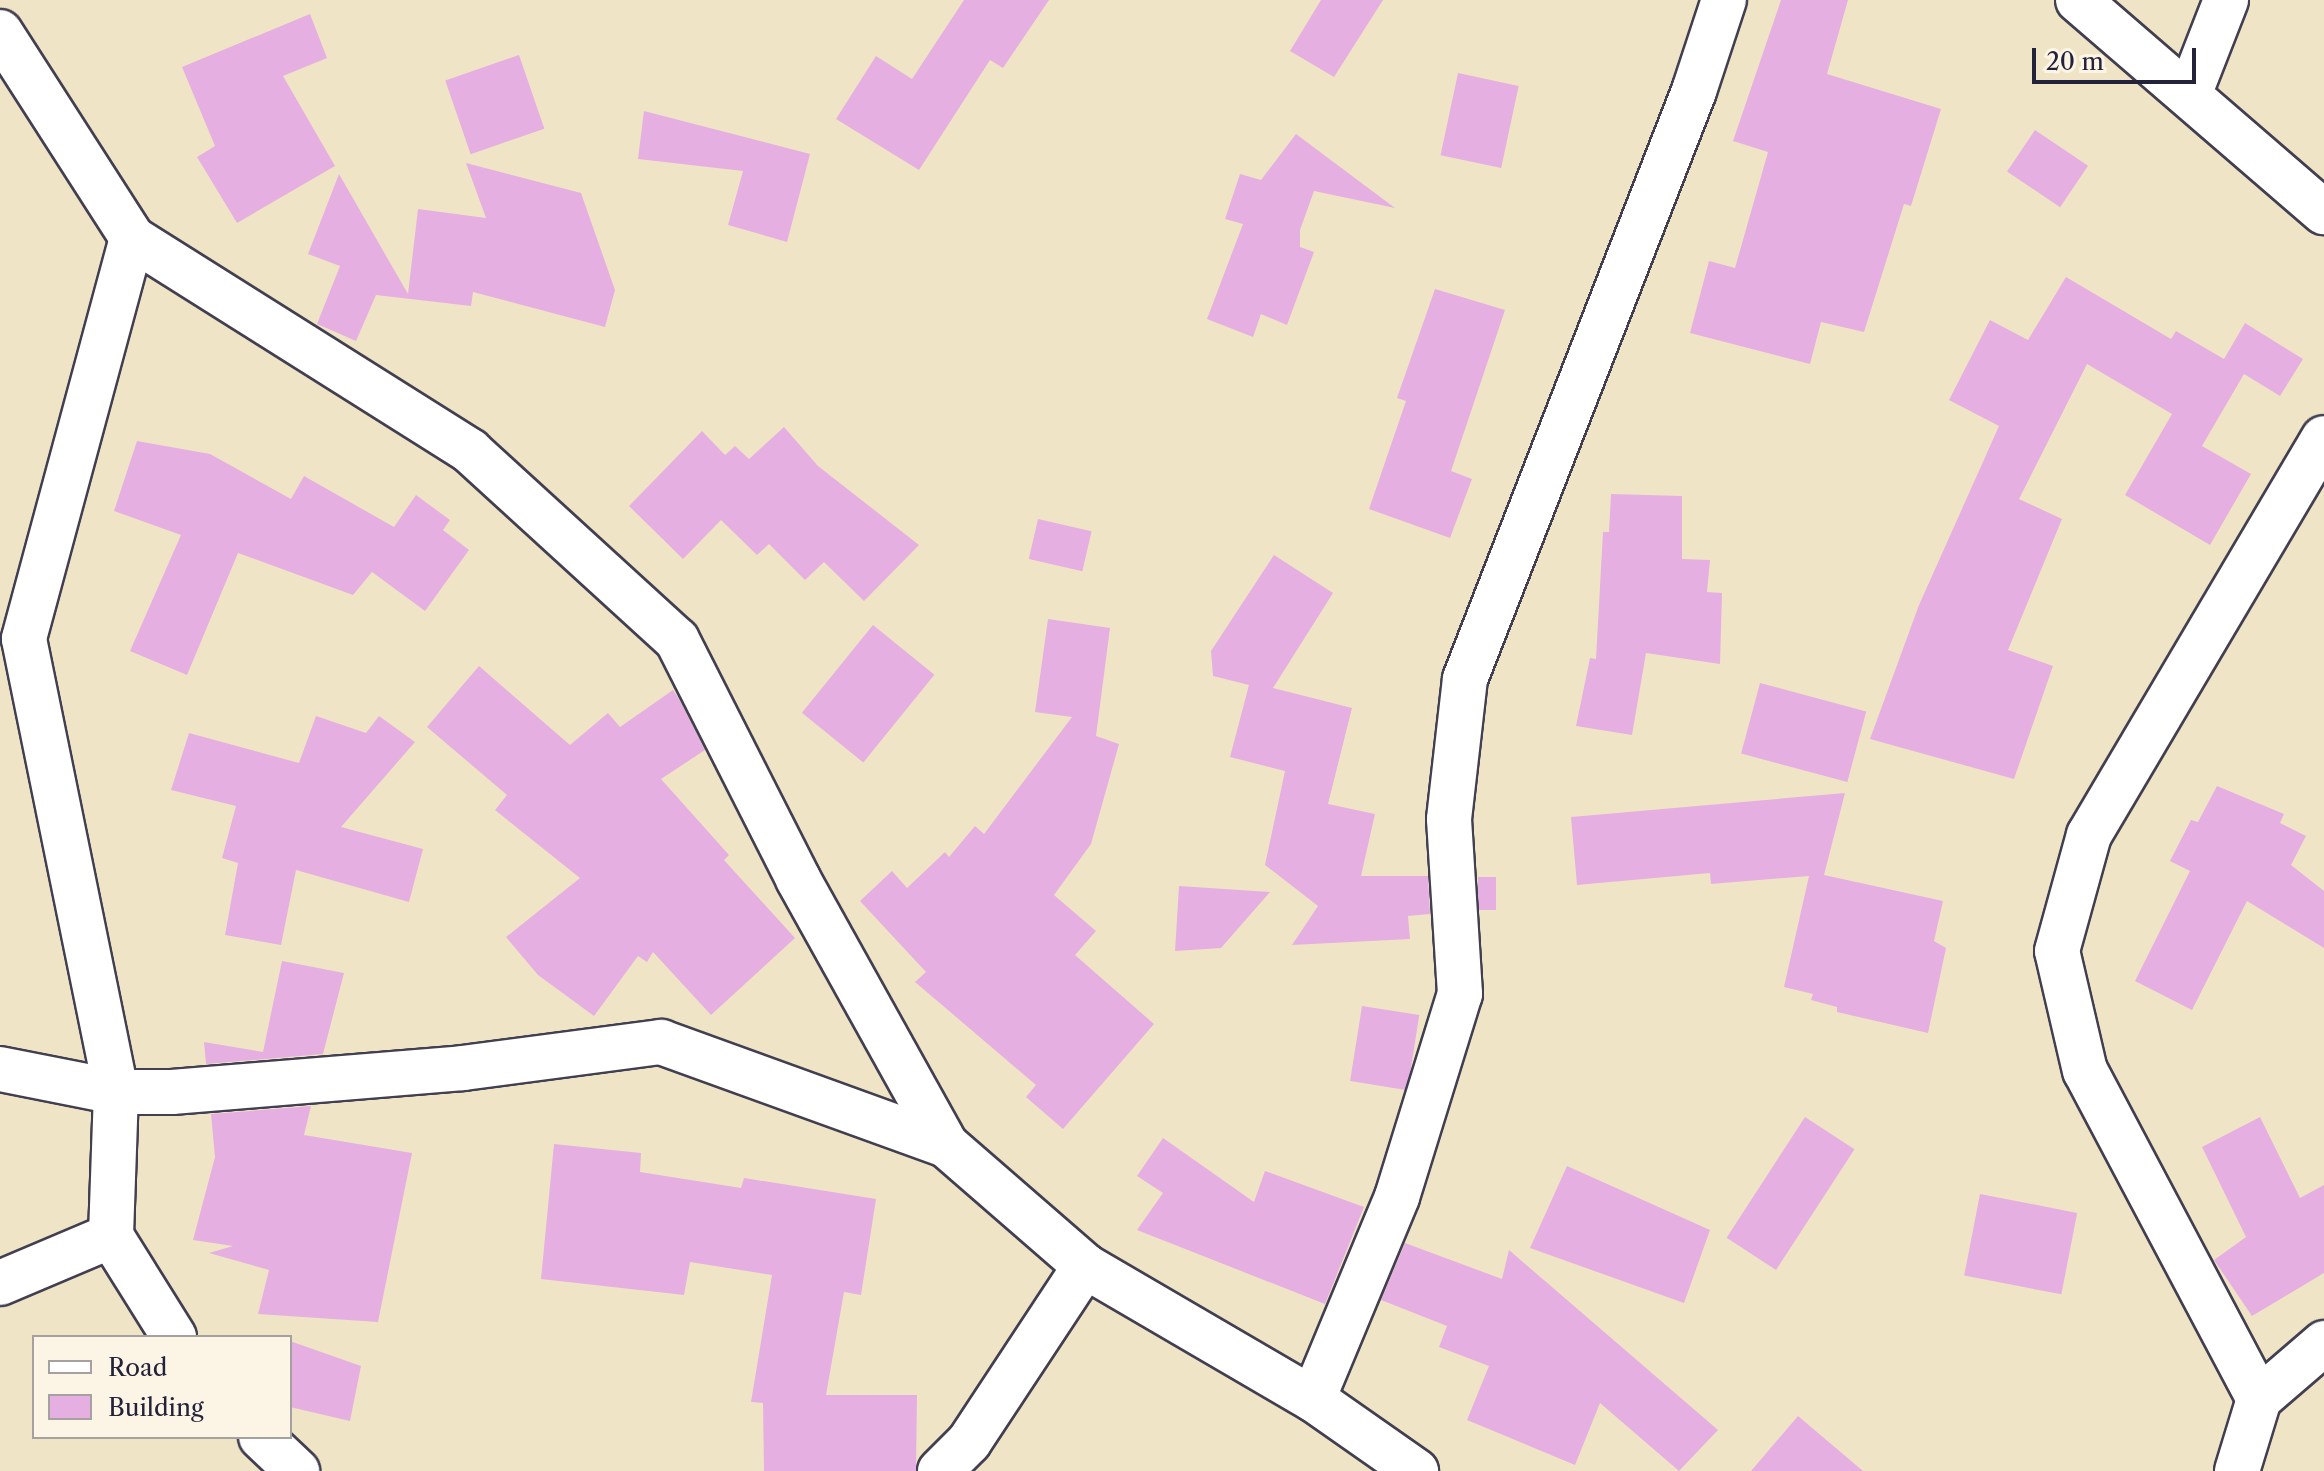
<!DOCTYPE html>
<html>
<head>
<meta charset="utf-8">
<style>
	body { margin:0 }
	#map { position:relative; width:2324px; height:1471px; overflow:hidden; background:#efe5c6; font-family:"Libre Caslon Text",serif }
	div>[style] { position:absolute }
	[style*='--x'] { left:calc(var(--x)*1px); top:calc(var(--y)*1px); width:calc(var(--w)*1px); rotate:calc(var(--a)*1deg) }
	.building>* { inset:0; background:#e6afe1; transform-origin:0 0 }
	.roads { filter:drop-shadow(2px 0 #413f50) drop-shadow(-2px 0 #413f50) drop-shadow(0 2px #413f50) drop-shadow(0 -2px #413f50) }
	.minor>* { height:44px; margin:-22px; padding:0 22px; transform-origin:22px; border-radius:22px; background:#fff }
	.tertiary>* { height:44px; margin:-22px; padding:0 22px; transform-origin:22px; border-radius:22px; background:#fff }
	span { translate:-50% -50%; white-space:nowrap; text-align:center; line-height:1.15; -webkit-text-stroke:8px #fcf5e5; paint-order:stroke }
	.legend { position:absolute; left:32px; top:1335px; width:260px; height:104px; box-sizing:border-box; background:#fcf5e5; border:2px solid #a5a1a1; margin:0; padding:10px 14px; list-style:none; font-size:24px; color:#22223b }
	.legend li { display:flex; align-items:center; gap:16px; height:40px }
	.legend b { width:40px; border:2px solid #a5a1a1 }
	.scale { position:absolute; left:2032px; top:48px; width:164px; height:36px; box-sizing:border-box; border:4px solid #22223b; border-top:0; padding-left:10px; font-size:24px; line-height:28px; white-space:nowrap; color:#22223b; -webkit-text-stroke:6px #fcf5e5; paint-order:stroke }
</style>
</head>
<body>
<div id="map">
	<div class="building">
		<div style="clip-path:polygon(964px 0,1049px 0,1003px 68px,990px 60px,919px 170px,836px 119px,876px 56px,912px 79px)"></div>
		<div style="clip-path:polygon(1321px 0,1383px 0,1334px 77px,1290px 51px)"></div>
		<div style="clip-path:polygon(1781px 0,1848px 0,1827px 74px,1941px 109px,1911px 206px,1904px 204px,1864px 332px,1821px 322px,1810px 364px,1690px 333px,1709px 261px,1735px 268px,1768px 152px,1733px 141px)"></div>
		<div style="clip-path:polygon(310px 14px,327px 58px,283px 76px,335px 166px,237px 223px,197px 157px,215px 146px,182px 67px)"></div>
		<div style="left:519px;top:55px;width:78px;height:78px;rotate:71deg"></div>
		<div style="left:1458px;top:73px;width:62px;height:84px;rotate:12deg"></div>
		<div style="clip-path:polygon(644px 111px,810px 154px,787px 242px,728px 225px,743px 171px,638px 159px)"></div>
		<div style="left:2035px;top:130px;width:64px;height:50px;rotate:34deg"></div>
		<div style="clip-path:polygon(1296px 134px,1395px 208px,1314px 191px,1300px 230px,1300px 247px,1314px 252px,1287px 325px,1261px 314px,1253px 337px,1207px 319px,1243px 224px,1225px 219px,1240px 174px,1261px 180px)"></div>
		<div style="clip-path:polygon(466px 163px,581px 193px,615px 290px,605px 327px,473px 292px,471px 306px,376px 295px,356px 341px,317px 324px,340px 266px,308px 254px,339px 174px,408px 294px,418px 209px,486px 218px)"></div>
		<div style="clip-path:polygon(2066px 277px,2171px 339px,2176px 331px,2224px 359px,2245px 323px,2303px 359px,2280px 396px,2244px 374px,2202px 446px,2251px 474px,2210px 545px,2125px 495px,2172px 414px,2087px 364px,2019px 499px,2062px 519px,2008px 650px,2053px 666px,2014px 779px,1870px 739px,1919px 605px,1999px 426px,1949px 400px,1990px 320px,2028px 340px)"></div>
		<div style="clip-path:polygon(1435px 289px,1505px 310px,1451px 471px,1472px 479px,1450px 538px,1369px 509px,1406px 401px,1397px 398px)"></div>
		<div style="clip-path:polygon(784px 427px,818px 466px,919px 545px,864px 601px,824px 562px,805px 580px,769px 544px,757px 555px,721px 520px,683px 559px,629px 506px,702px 431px,725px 455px,735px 446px,749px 459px)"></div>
		<div style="clip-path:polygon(137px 441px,210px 454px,291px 499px,304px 476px,394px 527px,416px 495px,450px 520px,443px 530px,469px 550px,425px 611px,372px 572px,353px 595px,238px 553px,187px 675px,130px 651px,181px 535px,114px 511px)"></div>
		<div style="clip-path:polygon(1611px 494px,1682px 496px,1682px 559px,1710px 560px,1707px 592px,1722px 593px,1720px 664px,1646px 653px,1632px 735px,1576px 726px,1590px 658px,1596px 659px,1603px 532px,1609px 532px)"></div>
		<div style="left:1038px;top:519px;width:55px;height:41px;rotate:13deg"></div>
		<div style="clip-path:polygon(1274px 555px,1333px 593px,1273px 688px,1352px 708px,1328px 804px,1375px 814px,1361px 876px,1428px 876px,1430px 914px,1408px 916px,1410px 939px,1292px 945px,1318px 906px,1265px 865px,1285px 771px,1230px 757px,1249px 685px,1213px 676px,1211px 651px)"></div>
		<div style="clip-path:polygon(1048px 619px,1110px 628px,1096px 736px,1119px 744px,1091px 844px,1054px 895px,1096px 931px,1075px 955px,1154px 1024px,1063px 1129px,1026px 1097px,1036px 1085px,915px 982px,926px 972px,860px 901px,892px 871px,907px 888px,945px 852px,949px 857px,975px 826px,984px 834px,1072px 717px,1035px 712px)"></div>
		<div style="left:873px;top:625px;width:79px;height:113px;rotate:39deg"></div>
		<div style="clip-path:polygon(479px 666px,570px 745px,608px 713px,620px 727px,673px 690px,679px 699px,705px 750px,661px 779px,729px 855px,724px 860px,795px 938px,711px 1015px,653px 952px,647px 962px,638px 956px,594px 1016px,538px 975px,506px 937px,580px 878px,495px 810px,507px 795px,427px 727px)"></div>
		<div style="left:1760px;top:683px;width:110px;height:73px;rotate:15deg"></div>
		<div style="clip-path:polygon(316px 716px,366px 733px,379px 716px,415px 742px,341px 827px,423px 849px,409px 902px,296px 870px,281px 945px,225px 935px,238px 863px,222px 858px,236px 806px,171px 790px,189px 733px,299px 763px)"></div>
		<div style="clip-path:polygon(2217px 786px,2284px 814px,2280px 823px,2306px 836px,2291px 865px,2324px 891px,2324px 948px,2247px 901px,2192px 1010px,2135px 981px,2190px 871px,2170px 861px,2191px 820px,2198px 822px)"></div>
		<div style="clip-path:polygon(1845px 793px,1824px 875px,1943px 901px,1934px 941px,1946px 948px,1928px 1033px,1837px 1012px,1837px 1007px,1811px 1000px,1813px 994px,1784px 987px,1809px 876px,1711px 884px,1710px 873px,1577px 885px,1571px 817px)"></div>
		<div style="left:1478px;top:877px;width:18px;height:33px"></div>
		<div style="clip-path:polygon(1179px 886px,1270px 892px,1221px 948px,1175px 951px)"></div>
		<div style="clip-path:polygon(282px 961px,344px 973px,323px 1054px,206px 1064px,204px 1042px,263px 1052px)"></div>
		<div style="left:1362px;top:1006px;width:58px;height:76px;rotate:9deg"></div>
		<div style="clip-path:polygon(311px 1106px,304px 1135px,412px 1153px,378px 1322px,258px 1314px,269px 1270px,209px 1253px,233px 1246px,193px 1240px,215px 1157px,211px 1114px)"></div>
		<div style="left:1805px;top:1117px;width:59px;height:144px;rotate:33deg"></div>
		<div style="clip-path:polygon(2260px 1117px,2300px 1198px,2324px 1185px,2324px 1273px,2252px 1316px,2214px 1260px,2246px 1237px,2202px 1147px)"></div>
		<div style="clip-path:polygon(1163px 1138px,1254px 1202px,1265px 1171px,1364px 1207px,1325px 1304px,1137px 1230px,1163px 1193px,1137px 1176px)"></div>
		<div style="clip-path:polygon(554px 1144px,641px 1153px,640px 1172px,741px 1188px,744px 1178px,876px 1199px,861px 1295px,844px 1292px,826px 1395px,917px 1395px,916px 1471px,764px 1471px,763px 1403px,751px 1402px,772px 1275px,690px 1262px,684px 1295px,541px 1279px)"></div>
		<div style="clip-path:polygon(1567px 1166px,1710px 1230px,1684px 1303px,1530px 1248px)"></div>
		<div style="left:1980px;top:1194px;width:99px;height:83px;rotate:11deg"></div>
		<div style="clip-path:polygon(1405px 1243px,1502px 1279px,1509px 1250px,1718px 1430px,1679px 1471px,1600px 1403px,1575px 1465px,1467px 1420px,1489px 1366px,1439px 1347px,1447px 1326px,1381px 1300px)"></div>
		<div style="clip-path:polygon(290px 1341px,361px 1366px,350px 1421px,290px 1407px)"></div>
		<div style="clip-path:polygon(1798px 1416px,1863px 1471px,1751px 1471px)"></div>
	</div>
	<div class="roads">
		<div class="minor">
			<div style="--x:0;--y:32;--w:245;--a:57.3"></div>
			<div style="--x:132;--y:238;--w:400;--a:32.2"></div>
			<div style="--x:470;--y:451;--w:280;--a:42.4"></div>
			<div style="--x:677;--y:640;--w:268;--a:63.1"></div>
			<div style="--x:798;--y:879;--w:304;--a:60.9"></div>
			<div style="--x:946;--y:1145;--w:184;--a:41"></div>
			<div style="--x:1085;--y:1266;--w:264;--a:30.3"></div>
			<div style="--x:1313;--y:1399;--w:126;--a:35"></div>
			<div style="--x:2189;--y:95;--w:102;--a:-68.7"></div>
			<div style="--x:132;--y:238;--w:415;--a:105.1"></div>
			<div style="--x:24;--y:639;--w:462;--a:78.5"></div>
			<div style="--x:116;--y:1092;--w:144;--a:92"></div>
			<div style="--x:111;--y:1236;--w:119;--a:58"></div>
			<div style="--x:0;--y:1069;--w:118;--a:11.2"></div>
			<div style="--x:116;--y:1092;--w:56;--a:0"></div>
			<div style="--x:172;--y:1092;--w:292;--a:-4.7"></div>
			<div style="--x:463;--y:1068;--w:200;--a:-7.5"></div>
			<div style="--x:661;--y:1042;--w:303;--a:19.9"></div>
			<div style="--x:0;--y:1283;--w:121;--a:-22.9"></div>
			<div style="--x:1313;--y:1399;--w:219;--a:-67.4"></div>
			<div style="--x:1397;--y:1197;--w:213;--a:-72.8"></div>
			<div style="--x:1460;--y:994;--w:175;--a:-93.6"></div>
			<div style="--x:1449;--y:819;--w:141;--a:-83.5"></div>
			<div style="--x:1465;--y:679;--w:631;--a:-68.72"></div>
			<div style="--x:1694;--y:91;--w:96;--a:-71.8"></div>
			<div style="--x:2259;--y:1399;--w:371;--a:-117.9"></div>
			<div style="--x:2085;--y:1071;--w:123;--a:-103.1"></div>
			<div style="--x:2057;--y:951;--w:120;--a:-74.6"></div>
			<div style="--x:2089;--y:835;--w:461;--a:-59.4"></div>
			<div style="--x:261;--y:1437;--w:50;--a:43.4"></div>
			<div style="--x:940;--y:1471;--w:41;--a:-45"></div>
			<div style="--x:969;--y:1442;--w:211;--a:-56.6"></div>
			<div style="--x:2237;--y:1471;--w:75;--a:-73"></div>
			<div style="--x:2259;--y:1399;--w:86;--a:-40.7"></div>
		</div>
		<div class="tertiary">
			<div style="--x:2078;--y:0;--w:325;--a:40.8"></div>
		</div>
	</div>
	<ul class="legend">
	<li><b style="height:10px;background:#fff"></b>Road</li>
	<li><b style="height:22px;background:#e6afe1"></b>Building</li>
	</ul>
	<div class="scale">20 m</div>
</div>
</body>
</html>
